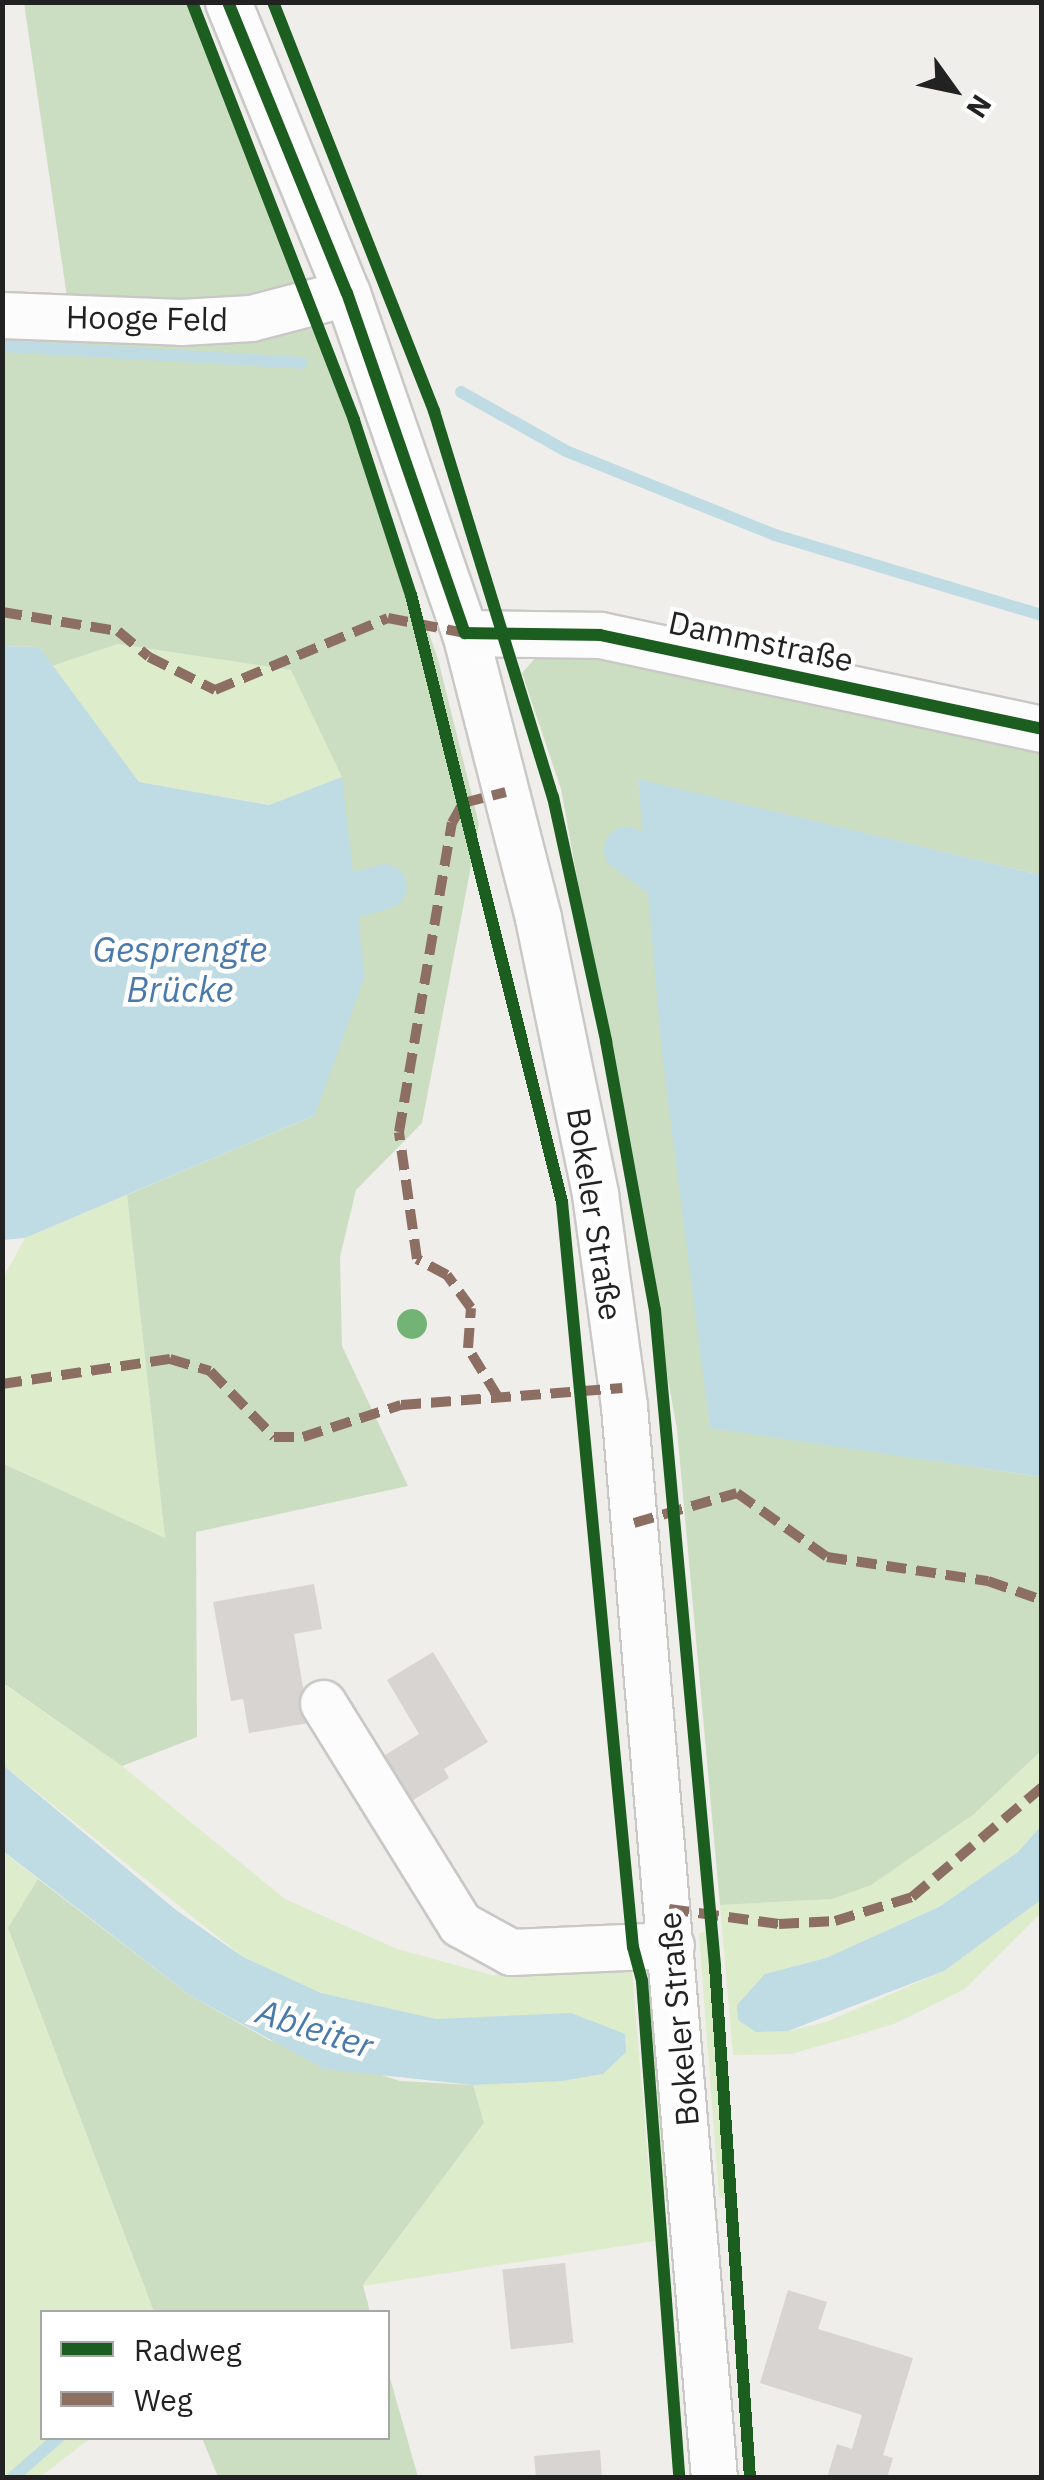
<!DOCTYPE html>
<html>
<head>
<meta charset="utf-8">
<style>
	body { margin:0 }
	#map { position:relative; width:1044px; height:2480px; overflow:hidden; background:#f0eeeb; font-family:"IBM Plex Sans",sans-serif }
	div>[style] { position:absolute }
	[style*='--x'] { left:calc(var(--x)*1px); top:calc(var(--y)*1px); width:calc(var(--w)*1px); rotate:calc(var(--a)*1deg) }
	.grass>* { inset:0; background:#ddeccb }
	.forest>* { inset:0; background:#cbdec1 }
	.water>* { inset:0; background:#bfdbe3 }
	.stream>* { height:12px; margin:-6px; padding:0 6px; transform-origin:6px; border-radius:6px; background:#bfdbe3 }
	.canal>* { height:45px; margin:-22.5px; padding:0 22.5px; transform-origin:22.5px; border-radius:22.5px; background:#bfdbe3 }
	.building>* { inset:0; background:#d7d4d2; transform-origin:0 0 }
	.roads { filter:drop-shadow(2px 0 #c9c8c7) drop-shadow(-2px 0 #c9c8c7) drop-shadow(0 2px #c9c8c7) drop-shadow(0 -2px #c9c8c7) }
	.minor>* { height:45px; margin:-22.5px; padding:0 22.5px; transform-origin:22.5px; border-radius:22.5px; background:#fdfcfc }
	.quiet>* { height:10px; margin-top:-5px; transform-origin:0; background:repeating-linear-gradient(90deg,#8d6e63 0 20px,transparent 0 30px) }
	.cycleway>* { height:12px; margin:-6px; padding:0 6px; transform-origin:6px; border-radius:6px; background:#1b5e20 }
	.trees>* { width:30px; height:30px; margin:-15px; border-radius:50%; background:#73b476 }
	span { translate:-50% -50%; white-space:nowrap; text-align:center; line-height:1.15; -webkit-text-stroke:9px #fff; paint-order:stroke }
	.street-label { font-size:32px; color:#222 }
	.water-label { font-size:35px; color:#4a7aab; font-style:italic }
	.frame { position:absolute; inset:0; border:5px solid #222; pointer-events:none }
	.legend { position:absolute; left:40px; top:2310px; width:350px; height:130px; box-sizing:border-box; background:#fff; border:2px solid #a7a7a7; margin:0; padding:12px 18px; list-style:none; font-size:30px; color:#222 }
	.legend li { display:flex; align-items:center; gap:20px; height:50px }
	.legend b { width:50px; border:2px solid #a7a7a7 }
	.north { position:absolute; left:904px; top:40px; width:100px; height:100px; -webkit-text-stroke:8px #fff; paint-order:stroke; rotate:123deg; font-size:28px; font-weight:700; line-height:40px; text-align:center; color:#222 }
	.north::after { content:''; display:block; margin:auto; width:35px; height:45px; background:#222; clip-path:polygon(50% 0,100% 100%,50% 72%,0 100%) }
</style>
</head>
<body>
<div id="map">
	<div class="grass">
		<div style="clip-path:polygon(118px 644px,298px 671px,342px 777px,270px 805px,139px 782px,52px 666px)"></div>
		<div style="clip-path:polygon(127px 1195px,165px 1539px,3px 1463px,2px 1280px,25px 1238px)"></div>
		<div style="clip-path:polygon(2px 1683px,122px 1766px,285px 1899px,397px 1949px,492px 1975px,632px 1972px,655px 2241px,363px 2286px,484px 2123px,473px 2085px,603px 2074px,437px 2020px,321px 1993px,243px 1957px,3px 1765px)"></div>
		<div style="clip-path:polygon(1041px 1751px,1041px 1826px,1018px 1852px,939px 1907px,826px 1958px,765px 1974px,788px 2031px,826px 2022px,944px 1971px,1041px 1900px,1041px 1913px,965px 1989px,894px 2024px,844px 2039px,791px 2054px,733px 2055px,720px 1905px,832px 1899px,974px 1814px)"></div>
		<div style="clip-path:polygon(2px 1851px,38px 1879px,8px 1929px,154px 2312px,42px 2312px,42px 2438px,91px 2438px,40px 2477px,3px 2477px)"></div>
		<div style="clip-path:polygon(706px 1931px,728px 2200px,719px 2197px,699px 1934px)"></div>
		<div style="clip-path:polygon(646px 1968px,652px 1973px,671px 2197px,662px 2197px)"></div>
	</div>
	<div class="forest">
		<div style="clip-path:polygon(24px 3px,186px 3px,303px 286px,240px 304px,67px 297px)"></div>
		<div style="clip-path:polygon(3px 326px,229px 335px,314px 329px,349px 407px,438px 659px,479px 824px,422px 1123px,356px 1190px,340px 1257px,342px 1346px,408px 1486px,196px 1532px,197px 1737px,122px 1766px,3px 1683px,2px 1463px,165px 1538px,127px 1195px,315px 1115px,342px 777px,291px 670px,118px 644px,52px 666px,39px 647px,3px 646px)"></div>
		<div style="clip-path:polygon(604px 652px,1041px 748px,1041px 875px,638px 780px,710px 1427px,1041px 1477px,1041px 1751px,974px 1814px,871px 1885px,832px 1899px,720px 1905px,677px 1429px,561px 789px,522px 673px,537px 656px)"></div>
		<div style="clip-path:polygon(38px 1879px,191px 1996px,269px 2040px,400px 2081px,473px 2085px,484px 2123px,363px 2285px,370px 2312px,154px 2312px,8px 1928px)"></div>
		<div style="clip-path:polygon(388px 2371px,418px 2477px,218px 2477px,202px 2438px,388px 2438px)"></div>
	</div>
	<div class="water">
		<div style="clip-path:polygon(3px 646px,39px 647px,139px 782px,269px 805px,342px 777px,365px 976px,315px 1115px,25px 1238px,3px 1240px)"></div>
		<div style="clip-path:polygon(638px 779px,1041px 875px,1041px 1477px,710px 1428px,662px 1053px)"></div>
		<div style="clip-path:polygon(3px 1765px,176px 1910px,243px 1957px,321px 1993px,436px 2019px,571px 2013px,625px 2034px,626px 2052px,603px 2074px,562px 2081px,473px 2085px,324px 2069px,191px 1996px,3px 1851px)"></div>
		<div style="clip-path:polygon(1041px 1826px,1041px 1900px,944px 1971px,788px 2031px,756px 2032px,738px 2020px,737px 2005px,765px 1974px,826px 1958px,939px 1907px,1018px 1852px)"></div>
	</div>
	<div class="stream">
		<div style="--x:2;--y:346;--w:300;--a:3.2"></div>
		<div style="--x:461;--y:392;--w:120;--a:29.3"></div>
		<div style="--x:566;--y:451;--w:225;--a:21.9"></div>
		<div style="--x:775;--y:535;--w:279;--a:16.7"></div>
		<div style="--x:12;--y:2478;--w:61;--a:-41"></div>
	</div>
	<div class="canal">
		<div style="--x:626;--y:849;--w:84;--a:35.8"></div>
		<div style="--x:298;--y:910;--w:89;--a:-15.6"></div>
	</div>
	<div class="building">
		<div style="clip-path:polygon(314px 1584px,322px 1629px,294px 1634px,309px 1723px,249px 1733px,243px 1699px,231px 1701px,213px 1602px)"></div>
		<div style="clip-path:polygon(433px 1652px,488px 1742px,444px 1769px,449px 1778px,410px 1802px,382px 1757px,419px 1734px,387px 1680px)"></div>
		<div style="left:565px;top:2263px;width:80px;height:63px;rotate:84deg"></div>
		<div style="clip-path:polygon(788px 2290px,827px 2302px,818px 2329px,913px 2358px,883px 2455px,893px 2458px,887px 2478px,827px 2478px,837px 2444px,852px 2449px,862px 2415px,760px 2383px)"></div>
		<div style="clip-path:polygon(600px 2450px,602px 2478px,536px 2478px,534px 2456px)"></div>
	</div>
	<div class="roads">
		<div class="minor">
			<div style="--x:228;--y:2;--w:314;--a:67.8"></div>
			<div style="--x:347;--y:293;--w:360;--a:70.9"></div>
			<div style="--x:465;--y:633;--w:294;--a:75.6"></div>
			<div style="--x:538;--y:918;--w:282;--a:78.3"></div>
			<div style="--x:595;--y:1194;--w:214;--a:82.2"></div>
			<div style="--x:624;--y:1406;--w:1076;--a:85.2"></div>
			<div style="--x:2;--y:315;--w:179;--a:2.2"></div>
			<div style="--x:181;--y:322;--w:70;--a:-3.3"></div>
			<div style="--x:251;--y:318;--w:99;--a:-14.6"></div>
			<div style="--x:465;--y:633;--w:135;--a:0.8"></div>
			<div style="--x:600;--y:635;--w:452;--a:12"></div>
			<div style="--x:323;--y:1703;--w:260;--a:58.2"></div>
			<div style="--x:460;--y:1924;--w:58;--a:28.8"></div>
			<div style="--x:511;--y:1952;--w:160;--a:-2.5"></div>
		</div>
	</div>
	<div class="quiet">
		<div style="--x:2;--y:612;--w:118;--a:9.3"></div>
		<div style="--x:118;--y:631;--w:40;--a:40"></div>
		<div style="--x:149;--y:657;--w:74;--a:26.6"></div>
		<div style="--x:215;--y:690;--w:187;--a:-22.6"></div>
		<div style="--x:388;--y:618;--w:78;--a:11"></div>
		<div style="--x:2;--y:1384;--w:170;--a:-8.5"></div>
		<div style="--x:170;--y:1359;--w:42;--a:16.7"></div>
		<div style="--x:210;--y:1371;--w:92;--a:45.9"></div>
		<div style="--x:274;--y:1437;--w:29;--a:0"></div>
		<div style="--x:303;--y:1437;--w:103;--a:-18.1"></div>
		<div style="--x:401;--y:1405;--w:222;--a:-4.4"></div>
		<div style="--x:498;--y:1397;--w:57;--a:-121.5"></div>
		<div style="--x:468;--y:1348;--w:40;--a:-85.7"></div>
		<div style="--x:471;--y:1308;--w:41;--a:-126"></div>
		<div style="--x:447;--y:1275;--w:34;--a:-152"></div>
		<div style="--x:417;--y:1259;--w:128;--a:-98.1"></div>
		<div style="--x:399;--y:1132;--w:314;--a:-80.3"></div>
		<div style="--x:452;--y:823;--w:23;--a:-61"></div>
		<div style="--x:463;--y:803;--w:44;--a:-14.3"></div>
		<div style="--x:634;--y:1523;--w:107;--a:-16.2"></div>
		<div style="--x:737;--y:1493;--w:110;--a:35.4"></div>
		<div style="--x:827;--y:1557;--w:163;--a:8.5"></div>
		<div style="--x:988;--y:1581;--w:57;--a:19.4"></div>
		<div style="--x:669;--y:1909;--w:111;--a:7.8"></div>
		<div style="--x:779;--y:1924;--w:56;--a:-3.1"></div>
		<div style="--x:835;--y:1921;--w:81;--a:-17.3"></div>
		<div style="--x:912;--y:1897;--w:170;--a:-40.2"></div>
	</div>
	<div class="cycleway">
		<div style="--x:192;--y:2;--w:448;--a:68.8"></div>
		<div style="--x:354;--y:420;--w:184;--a:72"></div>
		<div style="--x:411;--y:595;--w:625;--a:76.03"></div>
		<div style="--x:562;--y:1202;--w:748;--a:84.56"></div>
		<div style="--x:633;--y:1947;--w:35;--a:75"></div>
		<div style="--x:642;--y:1981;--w:498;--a:85.7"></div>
		<div style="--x:228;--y:2;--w:314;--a:67.8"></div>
		<div style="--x:347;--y:293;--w:360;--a:70.9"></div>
		<div style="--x:465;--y:633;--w:135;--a:0.8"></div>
		<div style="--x:600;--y:635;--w:452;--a:12"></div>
		<div style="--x:273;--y:2;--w:440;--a:68.5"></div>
		<div style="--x:434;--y:411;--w:404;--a:72.9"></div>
		<div style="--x:553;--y:797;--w:250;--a:77.7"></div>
		<div style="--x:606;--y:1041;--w:273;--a:79.7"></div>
		<div style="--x:655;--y:1310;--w:659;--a:84.77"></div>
		<div style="--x:715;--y:1966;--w:513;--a:86.09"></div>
	</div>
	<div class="trees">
		<div style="left:412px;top:1324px"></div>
	</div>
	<div class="street-label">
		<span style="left:147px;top:318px;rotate:1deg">Hooge Feld</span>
		<span style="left:761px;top:641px;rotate:12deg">Dammstraße</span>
		<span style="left:595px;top:1214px;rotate:81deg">Bokeler Straße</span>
		<span style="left:678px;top:2019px;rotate:-95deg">Bokeler Straße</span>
	</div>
	<div class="water-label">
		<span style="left:180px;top:969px">Gesprengte<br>Brücke</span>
		<span style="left:315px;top:2028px;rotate:18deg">Ableiter</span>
	</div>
	<div class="frame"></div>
	<ul class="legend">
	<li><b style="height:12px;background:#1b5e20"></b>Radweg</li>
	<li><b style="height:12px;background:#8d6e63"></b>Weg</li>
	</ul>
	<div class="north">N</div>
</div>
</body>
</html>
